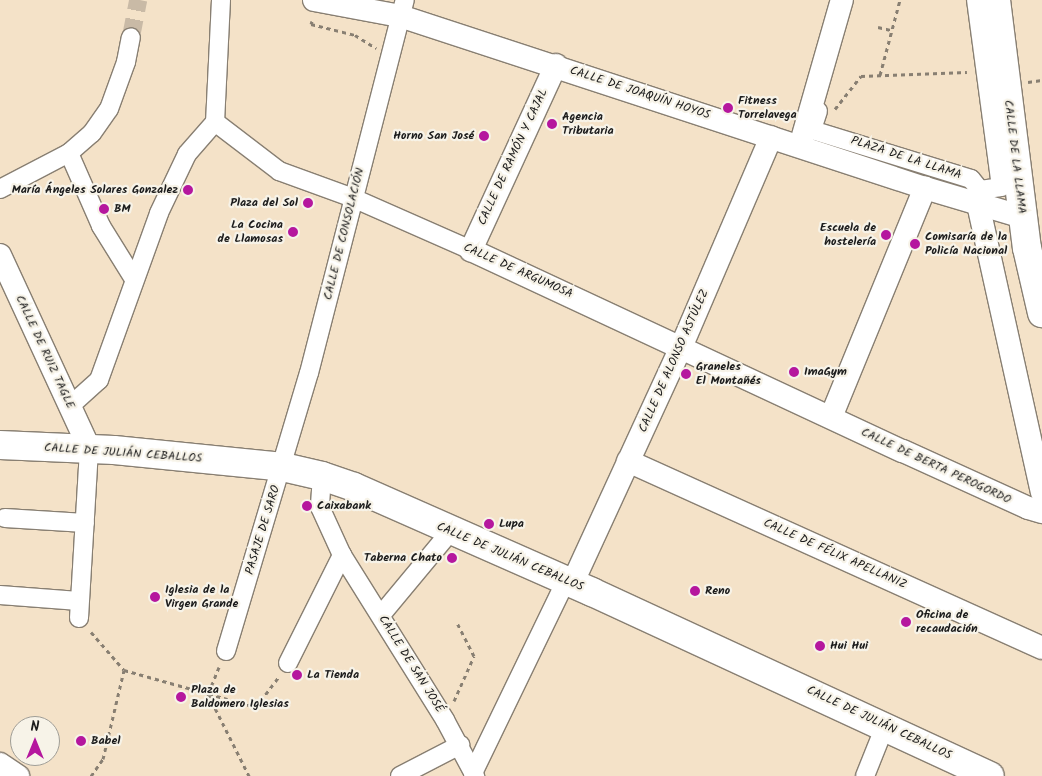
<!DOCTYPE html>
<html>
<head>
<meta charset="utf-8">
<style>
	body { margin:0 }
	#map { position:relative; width:1042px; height:776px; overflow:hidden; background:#f4e2c8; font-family:Kalam,sans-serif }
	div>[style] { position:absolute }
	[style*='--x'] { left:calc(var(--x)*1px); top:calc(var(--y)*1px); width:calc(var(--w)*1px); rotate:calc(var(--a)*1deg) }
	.pedestrian-tunnel>* { height:18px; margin-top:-9px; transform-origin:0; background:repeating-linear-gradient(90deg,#c9baa6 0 18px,transparent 0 27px) }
	.path>* { height:3px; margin-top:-1.5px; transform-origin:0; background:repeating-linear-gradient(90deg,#887f72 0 4px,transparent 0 8px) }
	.roads { filter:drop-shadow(1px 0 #887f72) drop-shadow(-1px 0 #887f72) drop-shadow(0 1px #887f72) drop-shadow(0 -1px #887f72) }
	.pedestrian>* { height:18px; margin:-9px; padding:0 9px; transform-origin:9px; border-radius:9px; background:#fff }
	.minor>* { height:22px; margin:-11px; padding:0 11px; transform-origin:11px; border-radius:11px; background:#fff }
	.secondary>* { height:28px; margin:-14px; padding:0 14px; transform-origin:14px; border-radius:14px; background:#fff }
	.trunk>* { height:28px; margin:-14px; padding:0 14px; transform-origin:14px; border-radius:14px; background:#fff }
	.dots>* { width:14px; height:14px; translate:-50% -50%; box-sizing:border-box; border:2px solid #f7f3e8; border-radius:50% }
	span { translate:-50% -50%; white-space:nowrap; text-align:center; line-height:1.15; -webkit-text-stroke:4.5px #f7f3e8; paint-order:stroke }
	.street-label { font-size:12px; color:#1c1c1c }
	.poi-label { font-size:12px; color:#1c1c1c; font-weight:700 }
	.left { translate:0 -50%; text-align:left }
	.right { translate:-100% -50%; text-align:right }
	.north { position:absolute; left:10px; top:716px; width:50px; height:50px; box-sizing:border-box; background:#f7f3e8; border:1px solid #9f9d96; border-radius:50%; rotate:0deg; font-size:14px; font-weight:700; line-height:20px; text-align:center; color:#1c1c1c }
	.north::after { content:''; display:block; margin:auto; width:18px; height:22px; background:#b5179e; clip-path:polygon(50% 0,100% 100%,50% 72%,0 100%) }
</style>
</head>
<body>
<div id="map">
	<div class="pedestrian-tunnel">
		<div style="--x:131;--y:37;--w:38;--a:-79"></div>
	</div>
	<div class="path">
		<div style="--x:312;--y:21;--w:3;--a:108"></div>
		<div style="--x:311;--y:24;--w:45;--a:14"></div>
		<div style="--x:355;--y:35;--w:25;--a:32"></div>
		<div style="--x:878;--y:27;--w:13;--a:13"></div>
		<div style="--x:880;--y:75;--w:78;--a:-75.1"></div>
		<div style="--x:1028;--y:82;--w:14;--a:-8"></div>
		<div style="--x:835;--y:109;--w:42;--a:-51.8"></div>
		<div style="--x:861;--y:76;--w:106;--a:-2.2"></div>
		<div style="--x:91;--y:632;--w:50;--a:49"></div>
		<div style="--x:124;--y:670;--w:137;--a:15.7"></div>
		<div style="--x:256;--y:707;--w:39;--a:-53"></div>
		<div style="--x:219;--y:667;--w:29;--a:112"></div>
		<div style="--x:208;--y:694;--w:92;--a:63.4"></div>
		<div style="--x:454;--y:701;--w:49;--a:-66"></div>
		<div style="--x:474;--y:656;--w:36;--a:-117"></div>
		<div style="--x:91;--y:776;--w:21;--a:-55"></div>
		<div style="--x:103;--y:759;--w:91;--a:-76.7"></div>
	</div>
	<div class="roads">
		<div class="pedestrian">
			<div style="--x:221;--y:0;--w:122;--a:92.8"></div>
			<div style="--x:215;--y:122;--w:81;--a:37.4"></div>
			<div style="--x:279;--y:171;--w:79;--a:20"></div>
			<div style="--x:353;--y:198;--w:129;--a:23.8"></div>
			<div style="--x:818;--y:111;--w:20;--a:108"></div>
			<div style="--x:812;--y:130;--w:166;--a:17.1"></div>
			<div style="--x:971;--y:179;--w:14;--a:51"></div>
			<div style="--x:980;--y:190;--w:21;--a:-8"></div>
			<div style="--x:1001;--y:187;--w:189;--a:-97.6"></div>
			<div style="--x:69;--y:153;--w:80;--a:66.3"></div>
			<div style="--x:101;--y:226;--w:62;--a:58.1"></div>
			<div style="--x:0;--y:189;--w:78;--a:-27.6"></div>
			<div style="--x:69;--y:153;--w:30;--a:-41"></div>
			<div style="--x:92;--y:133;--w:29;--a:-55"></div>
			<div style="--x:109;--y:109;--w:50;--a:-70.1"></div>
			<div style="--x:126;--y:62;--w:25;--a:-79"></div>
			<div style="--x:70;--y:406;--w:39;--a:-42"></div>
			<div style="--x:99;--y:380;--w:177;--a:-70.2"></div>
			<div style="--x:159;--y:213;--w:65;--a:-64.6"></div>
			<div style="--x:187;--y:154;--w:43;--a:-48.8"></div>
			<div style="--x:322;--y:476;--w:31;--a:94"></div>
			<div style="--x:320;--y:507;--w:53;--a:65.4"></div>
			<div style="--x:342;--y:555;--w:195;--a:58"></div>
			<div style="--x:445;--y:720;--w:64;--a:61.8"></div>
			<div style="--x:5;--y:518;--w:80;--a:3.6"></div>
			<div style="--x:0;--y:595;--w:79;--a:4.3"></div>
			<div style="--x:381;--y:615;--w:108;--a:-50.3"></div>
			<div style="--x:79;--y:618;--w:170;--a:-86.6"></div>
			<div style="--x:226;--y:651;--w:290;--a:-73.4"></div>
			<div style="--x:309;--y:373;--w:385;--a:-75.6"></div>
			<div style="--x:288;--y:663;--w:121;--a:-63.4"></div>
			<div style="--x:473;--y:773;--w:213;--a:-64.2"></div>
			<div style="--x:400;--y:776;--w:68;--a:-27.3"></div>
			<div style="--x:865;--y:776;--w:54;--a:-68.2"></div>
		</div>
		<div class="minor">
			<div style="--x:314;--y:0;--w:87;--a:10.5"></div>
			<div style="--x:400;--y:16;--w:552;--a:18.14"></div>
			<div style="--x:925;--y:188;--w:102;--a:16.5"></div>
			<div style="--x:556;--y:65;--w:204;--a:114.7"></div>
			<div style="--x:471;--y:250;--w:476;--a:25"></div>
			<div style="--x:903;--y:451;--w:137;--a:24.5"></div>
			<div style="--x:1028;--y:508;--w:15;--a:16"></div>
			<div style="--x:800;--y:146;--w:152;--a:-74"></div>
			<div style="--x:978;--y:204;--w:295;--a:77.5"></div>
			<div style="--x:0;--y:255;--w:213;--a:65.2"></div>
			<div style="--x:831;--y:417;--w:248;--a:-67.7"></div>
			<div style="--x:628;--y:461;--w:454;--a:24.3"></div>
			<div style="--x:572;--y:584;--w:263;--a:-65.3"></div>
			<div style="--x:682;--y:345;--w:226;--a:-66.8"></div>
			<div style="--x:0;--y:764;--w:22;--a:34"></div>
		</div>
		<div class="secondary">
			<div style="--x:996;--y:0;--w:250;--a:82.9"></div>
			<div style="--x:1027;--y:248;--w:67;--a:77"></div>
		</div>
		<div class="trunk">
			<div style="--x:0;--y:445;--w:114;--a:2.5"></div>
			<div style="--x:114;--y:450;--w:170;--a:5.7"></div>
			<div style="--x:283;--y:467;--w:40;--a:13"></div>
			<div style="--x:322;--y:476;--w:34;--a:19"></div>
			<div style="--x:354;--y:487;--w:260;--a:23.8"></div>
			<div style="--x:592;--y:592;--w:438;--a:24.8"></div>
		</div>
	</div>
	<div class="dots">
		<div style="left:728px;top:108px;background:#b5179e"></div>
		<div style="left:552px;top:124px;background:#b5179e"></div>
		<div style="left:484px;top:136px;background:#b5179e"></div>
		<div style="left:188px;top:190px;background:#b5179e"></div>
		<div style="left:308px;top:203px;background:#b5179e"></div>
		<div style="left:104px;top:209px;background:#b5179e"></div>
		<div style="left:293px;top:232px;background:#b5179e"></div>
		<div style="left:886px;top:235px;background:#b5179e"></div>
		<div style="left:915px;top:244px;background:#b5179e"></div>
		<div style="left:794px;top:372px;background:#b5179e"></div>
		<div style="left:686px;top:374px;background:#b5179e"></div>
		<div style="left:307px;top:506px;background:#b5179e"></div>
		<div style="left:489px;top:524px;background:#b5179e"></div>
		<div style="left:452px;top:558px;background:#b5179e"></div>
		<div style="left:695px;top:591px;background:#b5179e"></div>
		<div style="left:155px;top:597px;background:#b5179e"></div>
		<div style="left:906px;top:622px;background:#b5179e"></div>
		<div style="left:820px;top:646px;background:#b5179e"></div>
		<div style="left:297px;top:675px;background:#b5179e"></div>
		<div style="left:181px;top:697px;background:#b5179e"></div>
		<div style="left:81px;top:741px;background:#b5179e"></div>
	</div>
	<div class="street-label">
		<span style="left:640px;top:93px;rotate:18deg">CALLE DE JOAQUÍN HOYOS</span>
		<span style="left:513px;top:157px;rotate:-65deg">CALLE DE RAMÓN Y CAJAL</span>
		<span style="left:1015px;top:157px;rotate:83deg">CALLE DE LA LLAMA</span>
		<span style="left:906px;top:158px;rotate:18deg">PLAZA DE LA LLAMA</span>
		<span style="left:344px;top:234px;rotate:-76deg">CALLE DE CONSOLACIÓN</span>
		<span style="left:518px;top:271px;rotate:24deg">CALLE DE ARGUMOSA</span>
		<span style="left:45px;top:352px;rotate:65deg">CALLE DE RUIZ TAGLE</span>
		<span style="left:674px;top:361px;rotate:-66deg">CALLE DE ALONSO ASTÚLEZ</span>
		<span style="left:123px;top:453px;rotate:4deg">CALLE DE JULIÁN CEBALLOS</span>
		<span style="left:936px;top:466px;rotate:25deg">CALLE DE BERTA PEROGORDO</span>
		<span style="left:263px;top:530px;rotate:-73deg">PASAJE DE SARO</span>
		<span style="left:835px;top:554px;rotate:24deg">CALLE DE FÉLIX APELLANIZ</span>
		<span style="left:510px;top:557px;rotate:23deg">CALLE DE JULIÁN CEBALLOS</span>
		<span style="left:411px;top:664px;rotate:58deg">CALLE DE SAN JOSÉ</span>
		<span style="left:879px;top:723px;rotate:25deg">CALLE DE JULIÁN CEBALLOS</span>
	</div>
	<div class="poi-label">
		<span class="left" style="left:738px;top:108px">Fitness<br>Torrelavega</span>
		<span class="left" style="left:562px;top:124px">Agencia<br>Tributaria</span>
		<span class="right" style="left:474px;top:136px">Horno San José</span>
		<span class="right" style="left:178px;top:190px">María Ángeles Solares Gonzalez</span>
		<span class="right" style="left:298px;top:203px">Plaza del Sol</span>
		<span class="left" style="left:114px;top:209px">BM</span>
		<span class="right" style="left:283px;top:232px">La Cocina<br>de Llamosas</span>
		<span class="right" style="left:876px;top:235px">Escuela de<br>hostelería</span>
		<span class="left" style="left:925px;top:244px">Comisaría de la<br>Policía Nacional</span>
		<span class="left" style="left:696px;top:374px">Graneles<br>El Montañés</span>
		<span class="left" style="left:804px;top:372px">ImaGym</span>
		<span class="left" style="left:317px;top:506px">Caixabank</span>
		<span class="left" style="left:499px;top:524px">Lupa</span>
		<span class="right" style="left:442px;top:558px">Taberna Chato</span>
		<span class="left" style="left:165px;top:597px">Iglesia de la<br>Virgen Grande</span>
		<span class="left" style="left:705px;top:591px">Reno</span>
		<span class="left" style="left:916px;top:622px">Oficina de<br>recaudación</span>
		<span class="left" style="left:830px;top:646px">Hui Hui</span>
		<span class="left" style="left:307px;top:675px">La Tienda</span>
		<span class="left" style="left:191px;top:697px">Plaza de<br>Baldomero Iglesias</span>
		<span class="left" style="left:91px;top:741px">Babel</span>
	</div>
	<div class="north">N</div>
</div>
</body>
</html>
